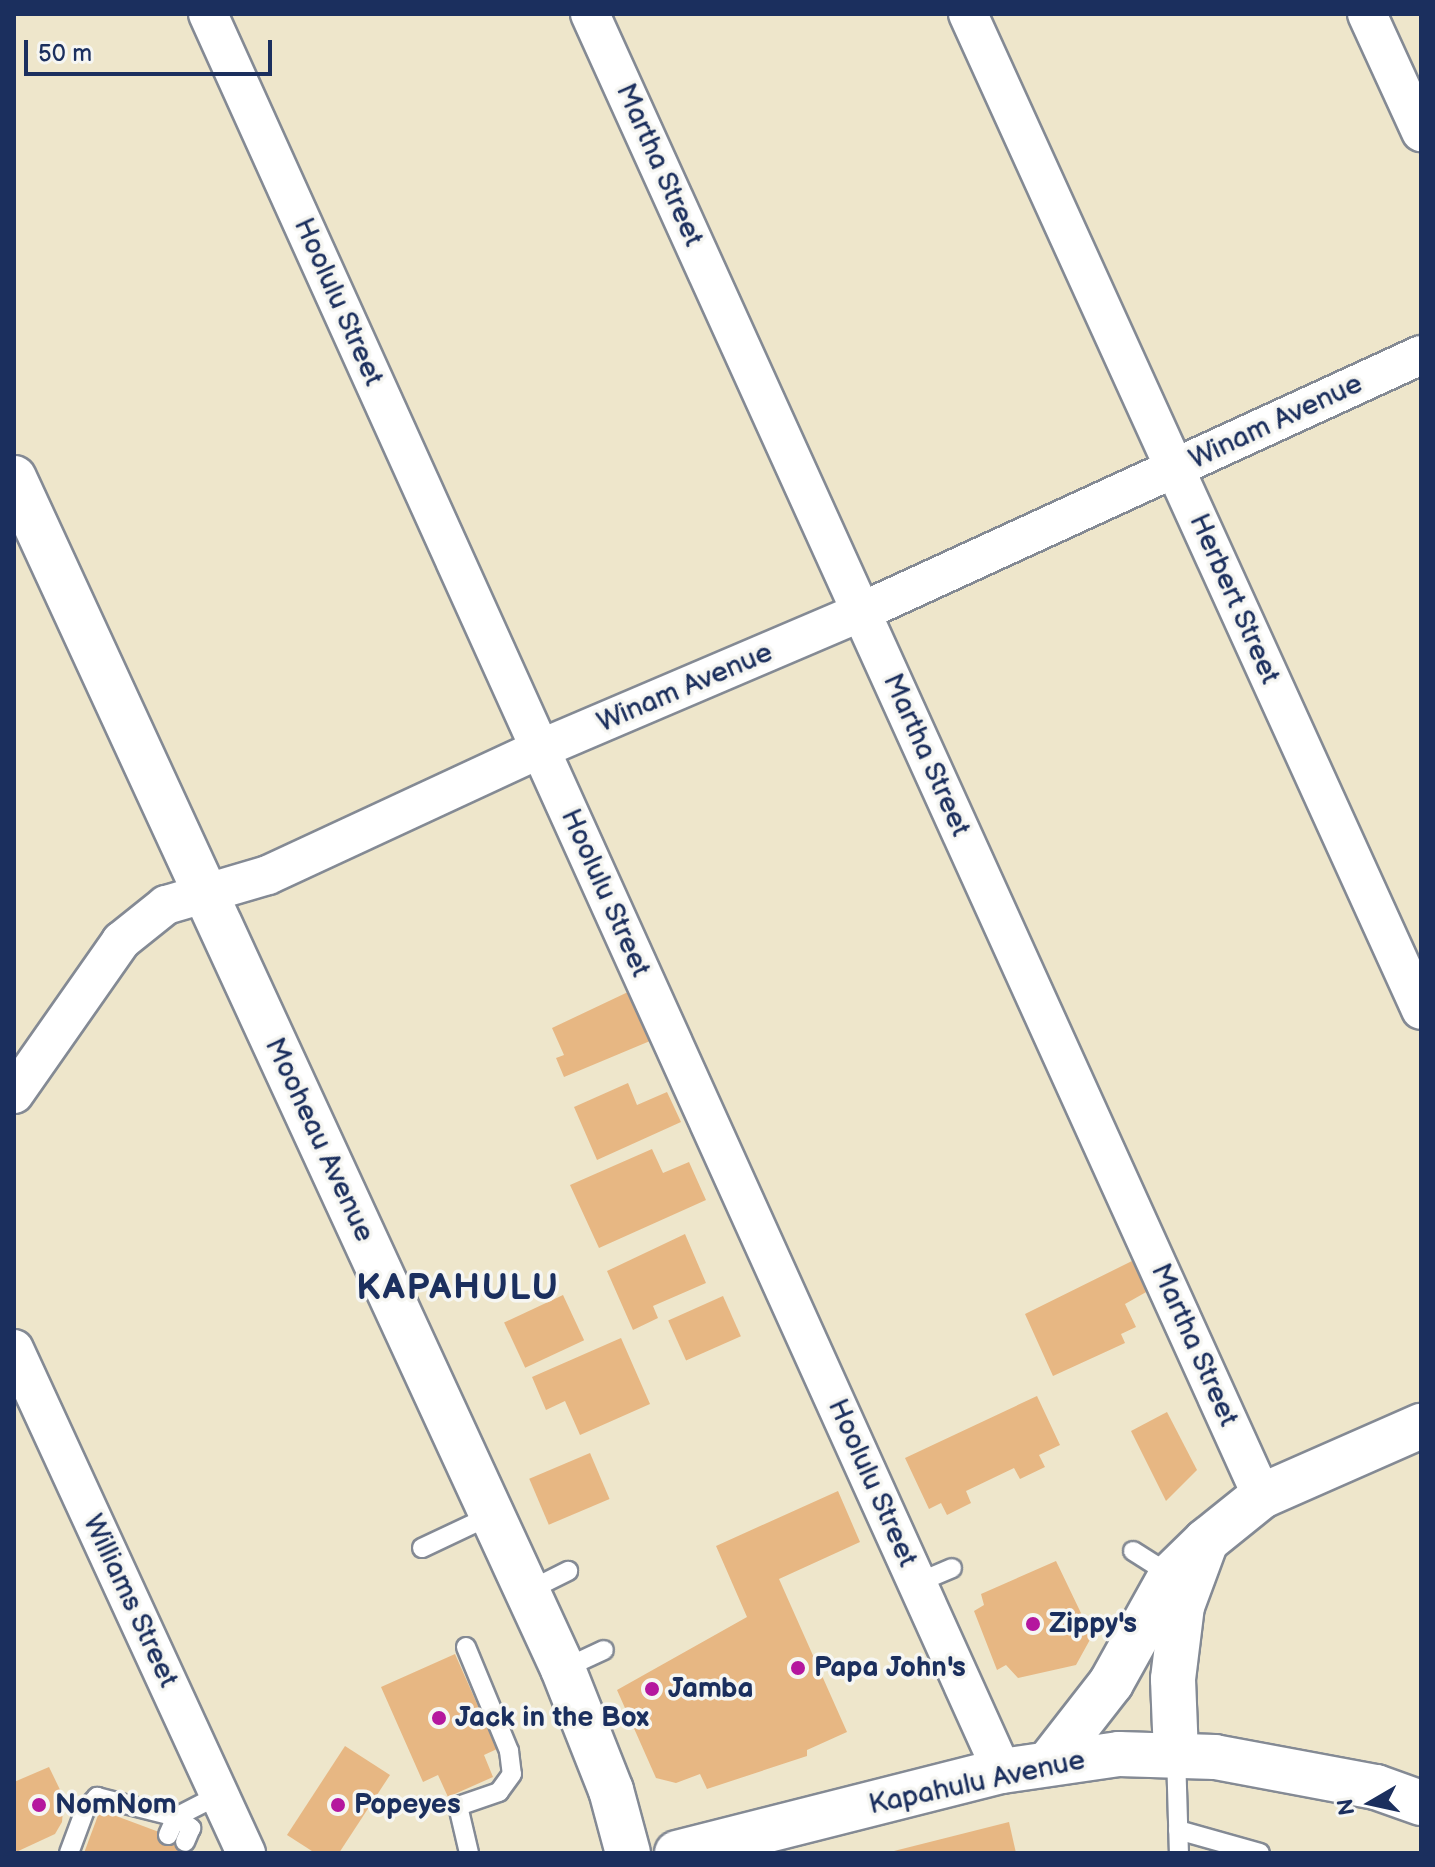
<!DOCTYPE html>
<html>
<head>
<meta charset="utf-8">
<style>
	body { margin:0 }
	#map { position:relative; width:1435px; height:1867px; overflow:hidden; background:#eee6cb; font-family:"Balsamiq Sans",sans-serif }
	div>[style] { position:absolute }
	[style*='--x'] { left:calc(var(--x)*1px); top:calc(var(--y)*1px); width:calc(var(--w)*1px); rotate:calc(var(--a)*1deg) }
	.building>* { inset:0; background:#e7b783; transform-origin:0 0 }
	.roads { filter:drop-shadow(2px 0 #848a94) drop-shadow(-2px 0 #848a94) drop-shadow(0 2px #848a94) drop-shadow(0 -2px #848a94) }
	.service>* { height:18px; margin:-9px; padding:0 9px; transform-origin:9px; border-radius:9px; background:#fff }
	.minor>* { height:38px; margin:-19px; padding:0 19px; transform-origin:19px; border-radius:19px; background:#fff }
	.tertiary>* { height:44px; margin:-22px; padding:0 22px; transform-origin:22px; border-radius:22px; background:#fff }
	.secondary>* { height:44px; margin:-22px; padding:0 22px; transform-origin:22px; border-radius:22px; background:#fff }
	.dots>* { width:22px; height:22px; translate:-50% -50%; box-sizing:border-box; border:4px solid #f6f6f2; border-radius:50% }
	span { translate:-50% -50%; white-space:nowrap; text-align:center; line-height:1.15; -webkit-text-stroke:7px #f6f6f2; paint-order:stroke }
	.street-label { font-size:28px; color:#1b2f5e }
	.poi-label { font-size:28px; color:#1b2f5e; font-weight:700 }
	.left { translate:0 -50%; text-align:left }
	.district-label { font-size:36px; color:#1b2f5e; font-weight:700; letter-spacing:2px }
	.frame { position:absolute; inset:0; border:16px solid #1b2f5e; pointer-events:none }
	.north { position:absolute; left:1331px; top:1763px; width:80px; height:80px; -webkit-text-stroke:6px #f6f6f2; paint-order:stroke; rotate:261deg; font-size:22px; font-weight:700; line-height:32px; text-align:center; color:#1b2f5e }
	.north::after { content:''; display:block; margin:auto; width:28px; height:36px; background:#1b2f5e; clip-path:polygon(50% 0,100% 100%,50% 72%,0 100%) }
	.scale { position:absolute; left:24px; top:40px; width:248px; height:36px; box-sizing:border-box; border:4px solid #1b2f5e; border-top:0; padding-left:10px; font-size:24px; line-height:28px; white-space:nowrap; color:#1b2f5e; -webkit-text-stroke:6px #f6f6f2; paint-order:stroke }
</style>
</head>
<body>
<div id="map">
	<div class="building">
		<div style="clip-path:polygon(628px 992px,650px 1041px,564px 1077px,556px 1058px,564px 1055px,552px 1028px)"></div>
		<div style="clip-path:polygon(628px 1083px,637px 1105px,667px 1092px,681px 1122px,597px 1160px,574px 1107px)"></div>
		<div style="clip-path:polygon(652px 1149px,663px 1173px,689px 1162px,706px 1200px,599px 1248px,570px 1185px)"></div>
		<div style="clip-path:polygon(685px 1234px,706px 1283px,653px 1306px,658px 1318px,633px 1330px,607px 1271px)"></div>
		<div style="clip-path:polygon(1132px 1261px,1148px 1291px,1125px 1304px,1136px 1327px,1121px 1334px,1125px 1343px,1053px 1376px,1025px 1314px)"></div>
		<div style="left:563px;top:1295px;width:50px;height:65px;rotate:65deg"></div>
		<div style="left:723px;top:1296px;width:44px;height:60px;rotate:66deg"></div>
		<div style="clip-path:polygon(621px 1338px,650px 1404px,580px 1435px,565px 1401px,546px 1410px,532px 1377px)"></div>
		<div style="clip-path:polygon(1037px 1396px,1060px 1445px,1039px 1455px,1045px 1467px,1020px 1479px,1014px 1468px,966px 1491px,971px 1503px,947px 1515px,941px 1503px,929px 1509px,905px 1458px)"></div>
		<div style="clip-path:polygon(1167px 1412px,1197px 1470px,1166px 1501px,1131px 1431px)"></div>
		<div style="left:590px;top:1453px;width:50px;height:66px;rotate:67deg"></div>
		<div style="clip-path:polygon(838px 1491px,860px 1542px,779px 1579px,847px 1732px,807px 1750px,807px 1756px,707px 1789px,700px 1774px,676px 1783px,656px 1778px,617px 1690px,747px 1617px,716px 1546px)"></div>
		<div style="clip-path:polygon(1056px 1561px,1092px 1636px,1076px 1665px,1018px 1678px,1006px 1665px,997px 1670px,974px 1611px,984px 1605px,981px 1594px)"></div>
		<div style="clip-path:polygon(455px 1654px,497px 1749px,484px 1755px,493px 1777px,448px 1797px,438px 1775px,423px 1782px,381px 1687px)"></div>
		<div style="clip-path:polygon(345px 1746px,390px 1775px,339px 1853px,315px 1853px,287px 1835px)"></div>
		<div style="clip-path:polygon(49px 1767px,64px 1798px,62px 1822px,55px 1834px,14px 1853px,14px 1782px)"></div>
		<div style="clip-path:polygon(100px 1810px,194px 1845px,191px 1853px,84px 1853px)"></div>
		<div style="clip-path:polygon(1009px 1822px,1016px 1853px,890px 1853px,890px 1852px)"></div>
	</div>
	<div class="roads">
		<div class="service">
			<div style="--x:422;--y:1548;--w:77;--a:-25.2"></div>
			<div style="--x:1133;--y:1551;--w:45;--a:32.3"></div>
			<div style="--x:917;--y:1583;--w:38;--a:-23"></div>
			<div style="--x:528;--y:1591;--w:45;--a:-26.6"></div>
			<div style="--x:466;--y:1647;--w:113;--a:67.5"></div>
			<div style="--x:509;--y:1751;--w:23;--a:83"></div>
			<div style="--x:512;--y:1774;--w:22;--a:126"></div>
			<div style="--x:499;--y:1792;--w:43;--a:161.1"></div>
			<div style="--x:458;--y:1806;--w:48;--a:76.8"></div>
			<div style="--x:563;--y:1669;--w:45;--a:-24.9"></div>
			<div style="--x:1176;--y:1754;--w:99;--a:88.3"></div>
			<div style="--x:1178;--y:1830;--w:85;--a:15.7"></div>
			<div style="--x:168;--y:1835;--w:20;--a:-66"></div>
			<div style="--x:176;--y:1817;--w:19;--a:36"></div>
			<div style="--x:191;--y:1828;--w:15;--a:113"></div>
			<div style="--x:69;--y:1853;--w:46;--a:-69.6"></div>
			<div style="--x:85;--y:1810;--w:18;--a:-47"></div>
			<div style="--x:97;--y:1797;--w:81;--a:14.2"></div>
			<div style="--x:176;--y:1817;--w:48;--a:-27.1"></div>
		</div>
		<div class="minor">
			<div style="--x:208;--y:14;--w:1928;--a:65.68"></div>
			<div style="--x:590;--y:14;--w:1627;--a:65.61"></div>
			<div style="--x:968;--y:14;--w:1094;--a:65.54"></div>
			<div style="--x:1367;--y:14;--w:130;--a:65.4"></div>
			<div style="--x:14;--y:1094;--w:187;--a:-55"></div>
			<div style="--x:121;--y:941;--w:58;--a:-38.7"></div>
			<div style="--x:166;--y:905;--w:106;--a:-16.4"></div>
			<div style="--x:268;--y:875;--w:300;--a:-24.9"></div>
			<div style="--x:540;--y:749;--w:349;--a:-23.1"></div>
			<div style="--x:861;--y:612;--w:616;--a:-24.65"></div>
			<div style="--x:14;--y:1349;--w:555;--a:65.28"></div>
		</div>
		<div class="tertiary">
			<div style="--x:14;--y:478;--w:1311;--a:65.25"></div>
			<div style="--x:563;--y:1669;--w:130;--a:68.4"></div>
			<div style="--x:611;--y:1790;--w:65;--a:74.9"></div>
			<div style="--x:1176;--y:1754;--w:75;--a:-92.3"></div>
			<div style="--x:1173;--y:1679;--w:74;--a:-83"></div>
			<div style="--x:1182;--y:1606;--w:69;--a:-69.7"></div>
			<div style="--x:1206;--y:1541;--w:72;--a:-38.8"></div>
			<div style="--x:1262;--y:1496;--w:174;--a:-23.8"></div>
		</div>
		<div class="secondary">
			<div style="--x:1051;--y:1760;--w:98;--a:-52.1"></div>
			<div style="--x:1111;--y:1683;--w:124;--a:-60.9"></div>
			<div style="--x:1171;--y:1575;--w:49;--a:-44.2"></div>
			<div style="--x:677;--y:1853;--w:335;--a:-14.2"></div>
			<div style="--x:1002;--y:1771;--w:118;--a:-8.3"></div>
			<div style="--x:1119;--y:1754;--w:96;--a:1.8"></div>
			<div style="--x:1215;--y:1757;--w:164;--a:10.6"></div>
			<div style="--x:1376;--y:1787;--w:48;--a:19.6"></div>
		</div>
	</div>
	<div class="dots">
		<div style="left:1033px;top:1624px;background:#b5179e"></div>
		<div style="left:798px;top:1668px;background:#b5179e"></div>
		<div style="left:652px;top:1689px;background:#b5179e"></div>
		<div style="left:439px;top:1718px;background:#b5179e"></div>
		<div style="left:39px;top:1805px;background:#b5179e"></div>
		<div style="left:338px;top:1805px;background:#b5179e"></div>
	</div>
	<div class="street-label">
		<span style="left:659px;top:165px;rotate:66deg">Martha Street</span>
		<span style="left:338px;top:302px;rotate:66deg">Hoolulu Street</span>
		<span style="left:1276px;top:422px;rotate:-25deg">Winam Avenue</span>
		<span style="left:1234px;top:599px;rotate:66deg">Herbert Street</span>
		<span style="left:685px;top:688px;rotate:-23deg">Winam Avenue</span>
		<span style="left:926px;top:755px;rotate:66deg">Martha Street</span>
		<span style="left:605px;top:893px;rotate:66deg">Hoolulu Street</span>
		<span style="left:319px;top:1140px;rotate:65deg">Mooheau Avenue</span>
		<span style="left:1194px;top:1345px;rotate:66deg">Martha Street</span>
		<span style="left:872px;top:1483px;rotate:66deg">Hoolulu Street</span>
		<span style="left:130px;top:1601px;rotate:65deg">Williams Street</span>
		<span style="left:977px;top:1783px;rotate:-12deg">Kapahulu Avenue</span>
	</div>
	<div class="poi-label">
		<span class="left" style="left:1049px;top:1624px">Zippy's</span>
		<span class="left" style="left:814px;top:1668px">Papa John's</span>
		<span class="left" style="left:668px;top:1689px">Jamba</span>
		<span class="left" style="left:455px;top:1718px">Jack in the Box</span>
		<span class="left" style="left:55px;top:1805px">NomNom</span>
		<span class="left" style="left:354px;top:1805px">Popeyes</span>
	</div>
	<div class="district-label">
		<span style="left:458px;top:1289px">KAPAHULU</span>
	</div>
	<div class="frame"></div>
	<div class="north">N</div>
	<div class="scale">50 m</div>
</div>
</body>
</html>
